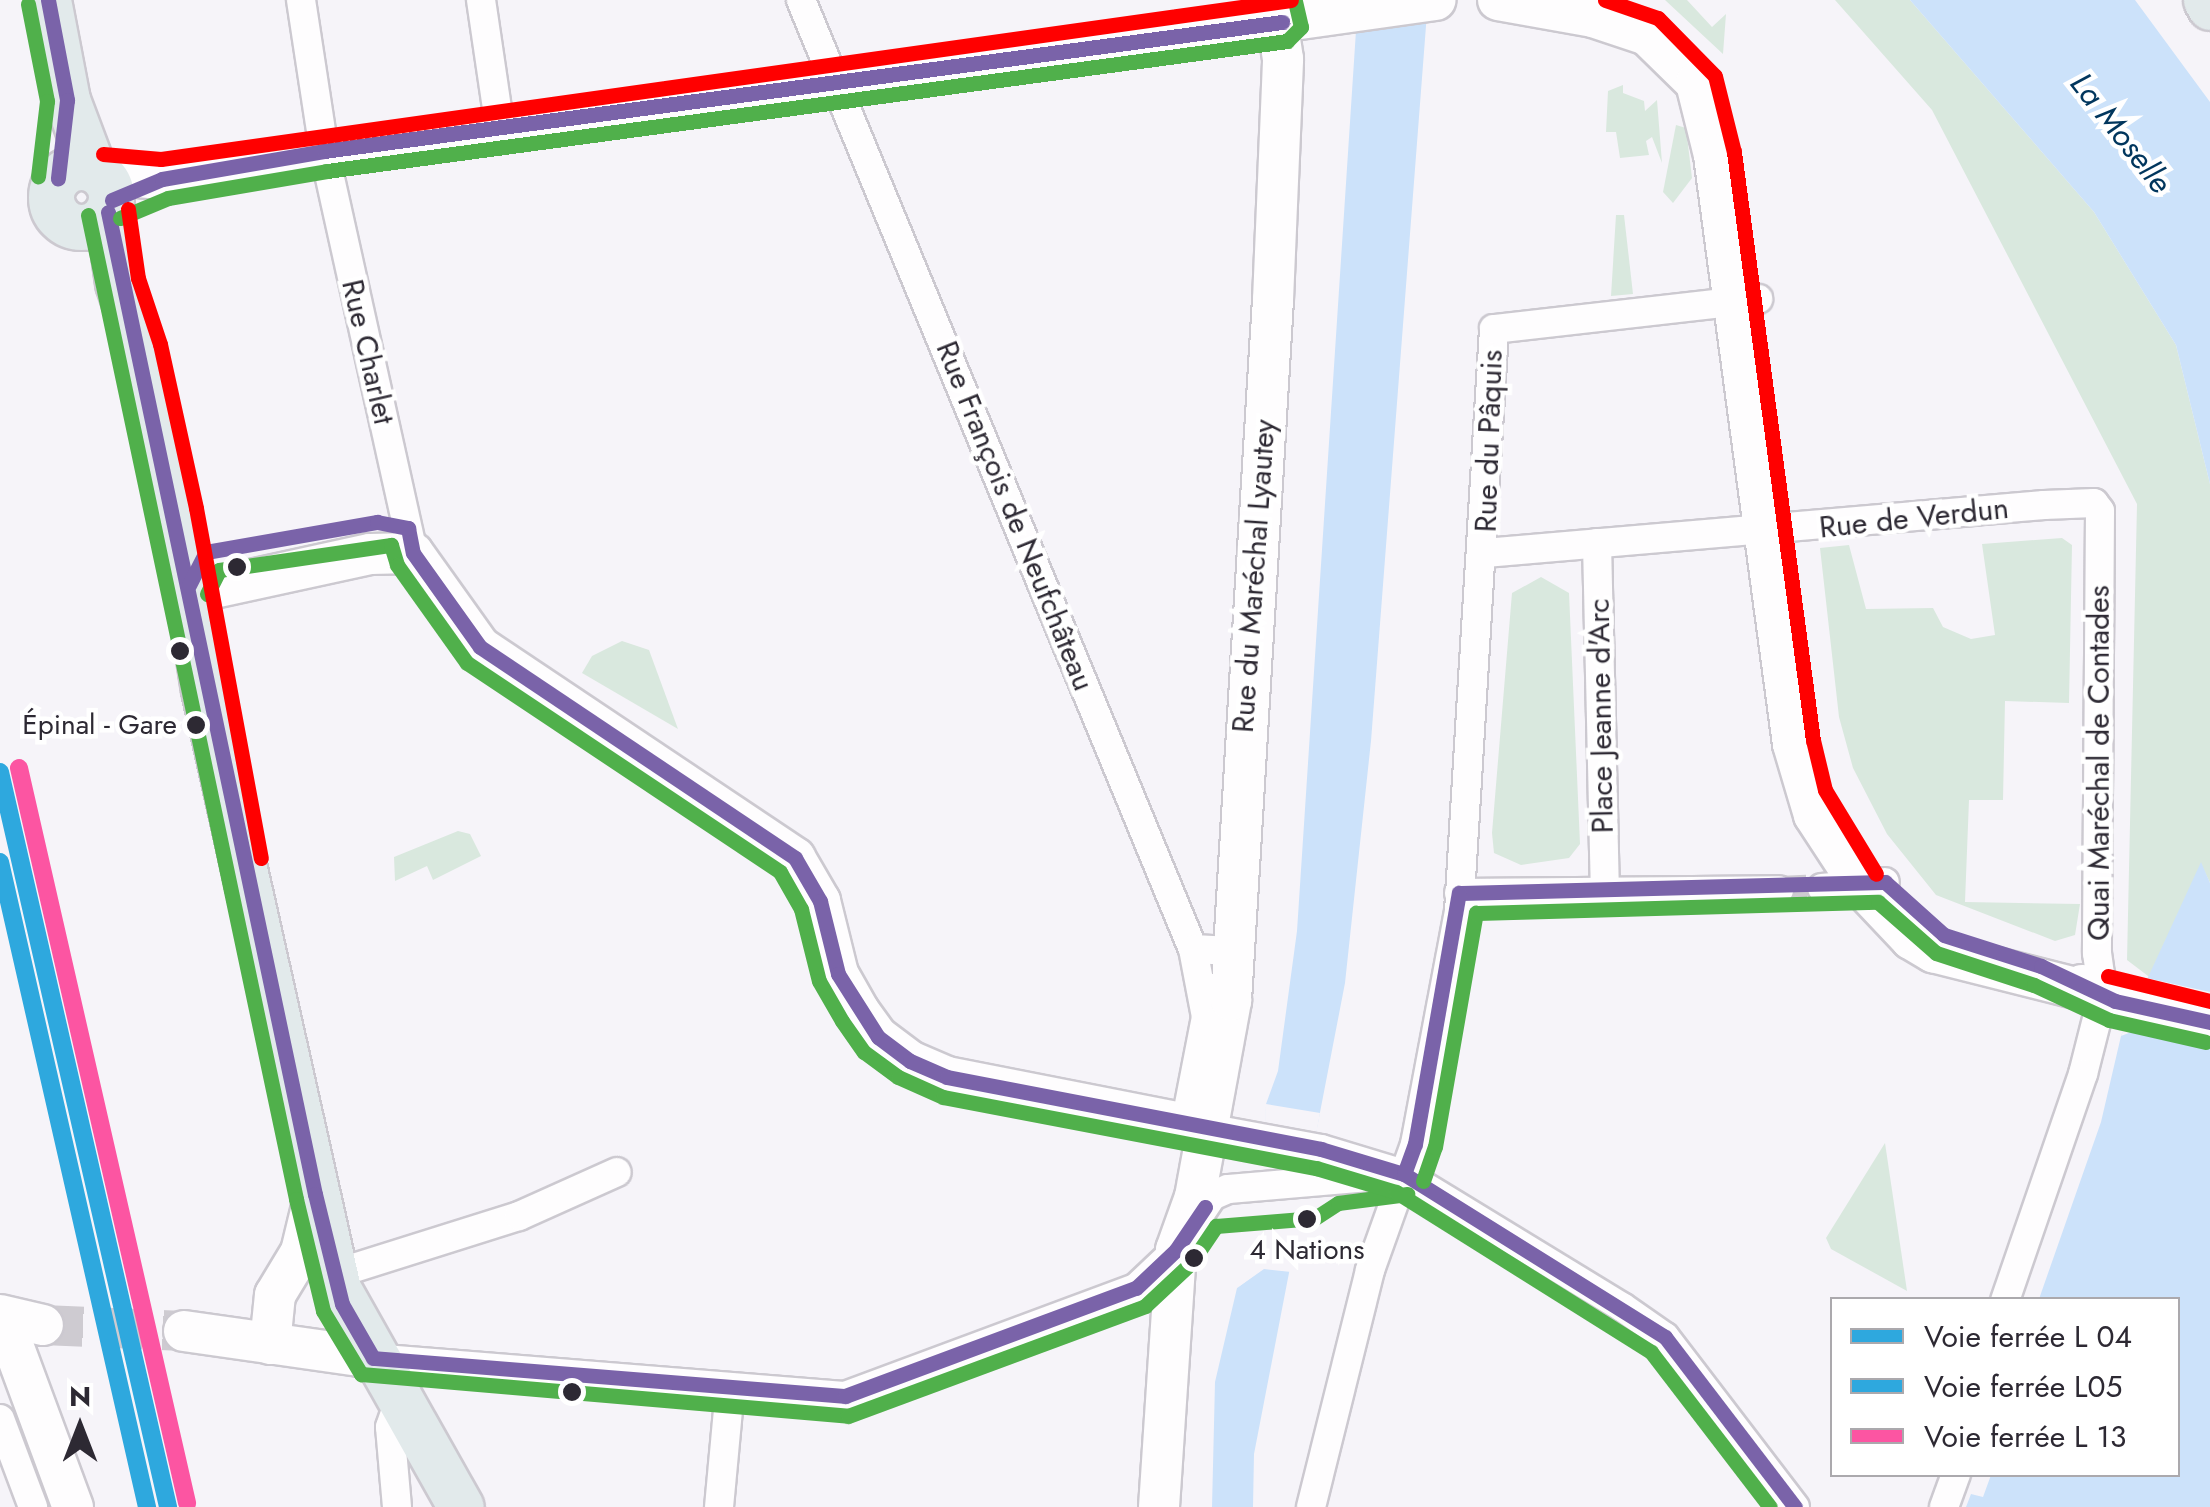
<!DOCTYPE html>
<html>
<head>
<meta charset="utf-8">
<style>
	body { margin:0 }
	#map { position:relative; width:2210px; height:1507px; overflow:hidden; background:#f6f4f9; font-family:Jost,sans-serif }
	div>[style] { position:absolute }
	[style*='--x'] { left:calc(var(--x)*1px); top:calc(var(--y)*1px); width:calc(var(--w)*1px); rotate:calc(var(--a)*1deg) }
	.green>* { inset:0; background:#d9e8de }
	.water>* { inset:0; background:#cce2fa }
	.pier>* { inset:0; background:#f6f4f9 }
	.street-tunnel>* { height:28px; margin-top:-14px; transform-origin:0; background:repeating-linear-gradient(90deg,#cecbd1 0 28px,transparent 0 42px) }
	.secondary-tunnel>* { height:40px; margin-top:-20px; transform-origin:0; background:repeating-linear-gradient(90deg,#cecbd1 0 40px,transparent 0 60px) }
	.roads { filter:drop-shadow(2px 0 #ccc9d0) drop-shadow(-2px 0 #ccc9d0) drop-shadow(0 2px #ccc9d0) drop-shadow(0 -2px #ccc9d0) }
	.street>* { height:28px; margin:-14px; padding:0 14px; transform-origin:14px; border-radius:14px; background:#fefdfe }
	.secondary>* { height:40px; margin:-20px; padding:0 20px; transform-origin:20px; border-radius:20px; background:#fefdfe }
	.primary>* { height:45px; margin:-22.5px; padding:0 22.5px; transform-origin:22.5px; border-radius:22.5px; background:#e2eaeb }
	.primary>.ring { margin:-22.5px; padding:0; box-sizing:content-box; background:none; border:45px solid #e2eaeb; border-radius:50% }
	.bus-1>* { height:15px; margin:-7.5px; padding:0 7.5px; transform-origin:7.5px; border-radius:7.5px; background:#7a63a9 }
	.bus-2>* { height:15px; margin:-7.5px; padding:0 7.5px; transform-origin:7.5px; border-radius:7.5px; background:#50b04b }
	.bus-3>* { height:15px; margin:-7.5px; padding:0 7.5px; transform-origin:7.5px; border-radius:7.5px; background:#f00 }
	.rail-1>* { height:18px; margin:-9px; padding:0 9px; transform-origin:9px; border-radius:9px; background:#2ea8de }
	.rail-2>* { height:18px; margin:-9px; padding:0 9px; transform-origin:9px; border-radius:9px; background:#2ea8de }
	.rail-3>* { height:18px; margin:-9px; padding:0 9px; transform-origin:9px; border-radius:9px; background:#fc55a2 }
	.dots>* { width:28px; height:28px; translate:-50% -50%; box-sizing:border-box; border:5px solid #fff; border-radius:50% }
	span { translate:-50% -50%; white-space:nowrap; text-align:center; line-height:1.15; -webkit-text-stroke:9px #fff; paint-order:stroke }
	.bus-label { font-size:28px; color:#2d2933 }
	.right { translate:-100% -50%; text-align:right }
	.street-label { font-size:30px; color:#2d2933 }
	.water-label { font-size:32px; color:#01365d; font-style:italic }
	.legend { position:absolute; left:1830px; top:1297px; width:350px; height:180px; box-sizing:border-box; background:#fff; border:2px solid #aba9ad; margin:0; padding:12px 18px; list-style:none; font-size:30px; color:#2d2933 }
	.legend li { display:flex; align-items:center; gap:20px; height:50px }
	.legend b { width:50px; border:2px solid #aba9ad }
	.north { position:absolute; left:30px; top:1377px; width:100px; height:100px; -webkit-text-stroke:8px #fff; paint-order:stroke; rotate:0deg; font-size:28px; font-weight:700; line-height:40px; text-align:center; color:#2d2933 }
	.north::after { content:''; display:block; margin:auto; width:35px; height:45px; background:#2d2933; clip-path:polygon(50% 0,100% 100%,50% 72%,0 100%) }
</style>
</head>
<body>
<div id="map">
	<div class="green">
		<div style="clip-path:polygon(1665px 0,1687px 0,1712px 27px,1726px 14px,1723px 54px)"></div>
		<div style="clip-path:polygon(1835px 0,1910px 0,2094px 212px,2176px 345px,2210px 484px,2210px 883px,2201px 864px,2152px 979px,2127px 960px,2137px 504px,1932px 110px)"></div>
		<div style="clip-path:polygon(1623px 85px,1623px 93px,1644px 101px,1645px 111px,1657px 100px,1662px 163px,1652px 137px,1646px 141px,1649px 155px,1620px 158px,1616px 132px,1606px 132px,1608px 91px)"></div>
		<div style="clip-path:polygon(1676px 125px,1686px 128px,1692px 178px,1673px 203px,1663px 192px)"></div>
		<div style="clip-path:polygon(1616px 215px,1624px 215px,1633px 294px,1611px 296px)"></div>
		<div style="clip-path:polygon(2062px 538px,2072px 545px,2069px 703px,2005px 701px,2003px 800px,1969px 800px,1965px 902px,2080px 904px,2075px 935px,2055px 941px,1936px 895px,1887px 834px,1853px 768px,1839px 717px,1820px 548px,1849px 545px,1866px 609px,1933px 608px,1943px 627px,1971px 639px,1995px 635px,1982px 544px)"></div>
		<div style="clip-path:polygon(1541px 577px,1569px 593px,1580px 844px,1569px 858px,1521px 865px,1494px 853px,1492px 833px,1512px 593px)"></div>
		<div style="clip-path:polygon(622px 641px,649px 650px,678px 729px,582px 673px,592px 656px)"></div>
		<div style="clip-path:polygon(458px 831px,470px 834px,481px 856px,433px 880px,427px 866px,395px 881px,394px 857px)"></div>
		<div style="clip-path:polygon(1885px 1143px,1907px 1291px,1831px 1249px,1826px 1238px)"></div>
	</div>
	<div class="water">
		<div style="clip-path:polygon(1358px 0,1428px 0,1371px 741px,1345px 983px,1254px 1454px,1253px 1507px,1212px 1507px,1215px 1382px,1237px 1288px,1264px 1268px,1266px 1104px,1278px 1071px,1297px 931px)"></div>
		<div style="clip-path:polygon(1910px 0,2135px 0,2210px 102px,2210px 484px,2176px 345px,2094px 212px)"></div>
		<div style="clip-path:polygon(2201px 862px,2210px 883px,2210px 1507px,1966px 1507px,1971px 1494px,1983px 1497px,1991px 1475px,2178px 1474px,2178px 1300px,2039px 1299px,2101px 1122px,2121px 1036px)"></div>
	</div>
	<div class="pier">
		<div style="clip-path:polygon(2147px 978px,2210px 992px,2210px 1049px,2134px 1031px,2121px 1036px)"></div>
		<div style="clip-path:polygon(1266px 1104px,1320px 1113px,1291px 1272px,1264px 1269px,1237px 1288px,1259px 1266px)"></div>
	</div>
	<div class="street-tunnel">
		<div style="--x:1779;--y:890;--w:43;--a:-2.7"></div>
	</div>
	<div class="secondary-tunnel">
		<div style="--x:43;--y:1325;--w:141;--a:2.4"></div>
	</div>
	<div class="roads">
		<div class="street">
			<div style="--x:301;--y:0;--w:153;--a:81.3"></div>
			<div style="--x:324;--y:151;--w:412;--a:77.5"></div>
			<div style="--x:481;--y:0;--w:129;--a:81.6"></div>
			<div style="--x:801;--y:0;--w:1027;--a:67.56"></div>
			<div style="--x:1193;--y:949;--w:39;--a:3"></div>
			<div style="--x:1597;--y:543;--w:347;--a:88.7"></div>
			<div style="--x:1485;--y:553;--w:561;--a:-4.91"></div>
			<div style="--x:2044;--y:505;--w:50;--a:-2.3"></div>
			<div style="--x:2094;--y:503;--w:10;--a:53"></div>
			<div style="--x:2100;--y:511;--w:442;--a:90.4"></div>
			<div style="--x:2097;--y:953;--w:42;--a:81.9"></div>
			<div style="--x:2103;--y:995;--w:81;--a:104.2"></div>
			<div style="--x:2083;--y:1074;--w:239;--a:109"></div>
			<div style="--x:1822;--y:888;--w:63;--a:-5.4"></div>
			<div style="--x:1459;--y:893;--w:320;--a:-0.5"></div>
			<div style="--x:1185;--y:1125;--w:110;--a:-79"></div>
			<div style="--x:1206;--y:1017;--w:69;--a:-100.8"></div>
			<div style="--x:1207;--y:1128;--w:116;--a:10.4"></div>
			<div style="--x:1321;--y:1149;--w:87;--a:16.8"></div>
			<div style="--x:1404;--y:1174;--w:255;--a:31.4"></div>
			<div style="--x:1622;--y:1307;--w:52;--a:34.9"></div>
			<div style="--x:1665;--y:1337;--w:214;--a:52.6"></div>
			<div style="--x:335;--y:1274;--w:193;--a:-17.5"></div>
			<div style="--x:519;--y:1216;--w:107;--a:-24.2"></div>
			<div style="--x:373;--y:1358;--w:474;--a:4.6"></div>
			<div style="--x:845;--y:1396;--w:310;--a:-20.4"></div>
			<div style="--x:1136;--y:1288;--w:55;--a:-43.5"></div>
			<div style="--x:1176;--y:1250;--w:65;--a:-56.3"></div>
			<div style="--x:1212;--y:1196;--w:17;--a:-24"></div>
			<div style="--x:1228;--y:1189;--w:177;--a:-4.9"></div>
			<div style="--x:0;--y:1419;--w:94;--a:69.4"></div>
			<div style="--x:397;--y:1507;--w:80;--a:-95"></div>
			<div style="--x:390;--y:1427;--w:31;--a:-71"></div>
			<div style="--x:719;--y:1507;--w:120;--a:-84.7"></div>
			<div style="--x:1311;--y:1507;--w:244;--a:-76"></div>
			<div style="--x:1370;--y:1270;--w:134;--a:-70.3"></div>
			<div style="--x:1415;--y:1144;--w:236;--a:-79.3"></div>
			<div style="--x:1459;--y:912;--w:584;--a:-86.56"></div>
			<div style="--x:1494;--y:329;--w:266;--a:-6.5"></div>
			<div style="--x:1944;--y:1507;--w:35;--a:-70"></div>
		</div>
		<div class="secondary">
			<div style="--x:1498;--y:0;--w:97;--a:10.1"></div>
			<div style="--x:1593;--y:17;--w:57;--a:18.4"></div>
			<div style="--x:1647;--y:35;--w:69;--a:44.4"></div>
			<div style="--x:1696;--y:83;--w:74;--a:76"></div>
			<div style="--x:1714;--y:155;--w:594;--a:82.36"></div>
			<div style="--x:1793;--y:744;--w:74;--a:73.5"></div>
			<div style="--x:1814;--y:815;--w:82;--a:56.9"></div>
			<div style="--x:1859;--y:884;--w:76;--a:46.6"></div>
			<div style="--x:1911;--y:939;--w:26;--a:31"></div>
			<div style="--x:1933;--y:952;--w:175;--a:14.2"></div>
			<div style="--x:101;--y:174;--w:61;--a:4.7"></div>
			<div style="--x:162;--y:179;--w:1286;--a:-8"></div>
			<div style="--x:189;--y:585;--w:25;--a:7"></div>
			<div style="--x:214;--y:588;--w:160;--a:-12.3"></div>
			<div style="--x:370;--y:554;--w:43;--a:-1.3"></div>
			<div style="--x:413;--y:553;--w:115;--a:54.5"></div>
			<div style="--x:480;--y:647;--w:379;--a:33.8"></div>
			<div style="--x:795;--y:858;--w:50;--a:59.8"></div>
			<div style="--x:820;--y:901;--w:75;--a:76.1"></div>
			<div style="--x:838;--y:974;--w:43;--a:60.4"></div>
			<div style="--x:859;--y:1011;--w:32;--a:54"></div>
			<div style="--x:878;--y:1037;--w:40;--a:37"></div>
			<div style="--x:910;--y:1061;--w:40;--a:23.4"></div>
			<div style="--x:947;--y:1077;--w:265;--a:11.1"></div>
			<div style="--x:2082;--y:985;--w:37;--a:26"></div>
			<div style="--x:2115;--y:1001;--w:97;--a:12.5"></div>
			<div style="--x:0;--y:1315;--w:44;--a:13.1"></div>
			<div style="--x:3;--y:1318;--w:202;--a:69.7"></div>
			<div style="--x:184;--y:1331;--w:191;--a:8.1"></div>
			<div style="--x:270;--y:1344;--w:49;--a:-84.2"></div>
			<div style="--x:275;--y:1295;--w:50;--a:-58.8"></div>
			<div style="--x:301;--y:1252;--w:60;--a:-76.4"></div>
			<div style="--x:1159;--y:1507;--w:258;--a:-86.2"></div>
			<div style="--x:1176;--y:1250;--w:56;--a:-70.3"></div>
			<div style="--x:1195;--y:1197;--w:200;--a:-79.6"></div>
			<div style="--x:1231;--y:1000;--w:701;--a:-86.57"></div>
			<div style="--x:1273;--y:300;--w:241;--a:-87.6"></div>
			<div style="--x:1283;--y:59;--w:60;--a:-98.7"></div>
		</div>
		<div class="primary">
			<div style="--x:48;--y:0;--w:102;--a:79.2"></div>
			<div style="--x:67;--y:100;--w:74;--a:69.4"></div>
			<div style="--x:2206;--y:0;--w:8;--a:60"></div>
			<div class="ring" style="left:51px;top:167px;width:15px;height:15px"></div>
			<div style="--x:108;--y:212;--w:72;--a:82"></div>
			<div style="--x:118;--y:283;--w:69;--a:71.3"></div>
			<div style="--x:140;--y:348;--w:168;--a:77.6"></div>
			<div style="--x:176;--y:512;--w:180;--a:81.1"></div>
			<div style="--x:204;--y:690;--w:614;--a:77.39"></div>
			<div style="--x:338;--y:1289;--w:250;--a:60.6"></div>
		</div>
	</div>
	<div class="bus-1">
		<div style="--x:48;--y:0;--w:102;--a:79.2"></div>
		<div style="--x:67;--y:100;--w:79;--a:96.6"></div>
		<div style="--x:112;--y:200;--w:54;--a:-22.8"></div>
		<div style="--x:162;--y:179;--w:164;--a:-9.8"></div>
		<div style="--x:324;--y:151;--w:967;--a:-7.67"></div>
		<div style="--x:108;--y:212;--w:1004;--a:78.1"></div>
		<div style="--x:315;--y:1194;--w:113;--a:76.2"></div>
		<div style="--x:342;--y:1304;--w:62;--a:60.1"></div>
		<div style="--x:408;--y:528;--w:25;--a:79"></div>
		<div style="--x:413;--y:553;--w:115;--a:54.5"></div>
		<div style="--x:480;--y:647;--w:379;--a:33.8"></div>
		<div style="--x:795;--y:858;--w:50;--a:59.8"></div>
		<div style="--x:820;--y:901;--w:75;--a:76.1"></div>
		<div style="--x:838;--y:974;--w:75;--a:57.6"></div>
		<div style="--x:878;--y:1037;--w:40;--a:37"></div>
		<div style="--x:910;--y:1061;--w:40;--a:23.4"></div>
		<div style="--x:947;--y:1077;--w:381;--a:10.9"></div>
		<div style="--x:1321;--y:1149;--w:87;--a:16.8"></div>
		<div style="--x:1404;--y:1174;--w:308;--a:32"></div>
		<div style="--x:1665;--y:1337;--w:214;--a:52.6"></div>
		<div style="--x:189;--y:585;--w:37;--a:-63"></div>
		<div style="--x:206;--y:552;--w:174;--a:-10"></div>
		<div style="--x:377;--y:522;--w:32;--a:11"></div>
		<div style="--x:1885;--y:882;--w:79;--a:41.9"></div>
		<div style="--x:1944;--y:935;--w:102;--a:17.7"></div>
		<div style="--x:2041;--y:966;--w:82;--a:25.3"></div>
		<div style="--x:2115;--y:1001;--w:97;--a:12.5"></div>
		<div style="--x:1459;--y:893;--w:426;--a:-1.5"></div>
		<div style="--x:1404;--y:1174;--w:32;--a:-70"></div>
		<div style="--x:1415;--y:1144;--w:255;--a:-80.1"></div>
		<div style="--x:373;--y:1358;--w:474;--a:4.6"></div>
		<div style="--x:845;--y:1396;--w:310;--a:-20.4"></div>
		<div style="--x:1136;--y:1288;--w:55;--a:-43.5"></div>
		<div style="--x:1176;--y:1250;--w:52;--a:-56"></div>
	</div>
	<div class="bus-2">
		<div style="--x:28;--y:4;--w:99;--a:78.9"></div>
		<div style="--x:47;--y:101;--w:76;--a:96.8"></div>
		<div style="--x:88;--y:215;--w:1006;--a:78.06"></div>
		<div style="--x:296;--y:1199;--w:115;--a:76.4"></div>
		<div style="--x:323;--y:1311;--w:74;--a:58.9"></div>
		<div style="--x:361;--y:1374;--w:489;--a:4.9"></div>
		<div style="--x:848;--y:1416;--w:317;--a:-20.3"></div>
		<div style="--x:1145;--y:1306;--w:63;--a:-43.1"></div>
		<div style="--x:1191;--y:1263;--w:45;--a:-56"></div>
		<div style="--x:1216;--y:1226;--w:99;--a:-4.6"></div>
		<div style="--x:1315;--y:1218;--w:27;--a:-33"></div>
		<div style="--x:1338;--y:1203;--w:70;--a:-7.4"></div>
		<div style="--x:120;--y:218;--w:52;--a:-22.6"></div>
		<div style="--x:168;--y:198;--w:161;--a:-9.6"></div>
		<div style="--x:327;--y:171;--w:969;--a:-7.71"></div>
		<div style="--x:1287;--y:41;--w:20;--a:-45"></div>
		<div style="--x:1301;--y:27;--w:28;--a:-103"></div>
		<div style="--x:207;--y:594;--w:27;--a:-63"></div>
		<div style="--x:219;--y:570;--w:174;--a:-8.3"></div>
		<div style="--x:391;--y:545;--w:21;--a:73"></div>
		<div style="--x:397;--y:565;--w:120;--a:54.5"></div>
		<div style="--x:467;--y:663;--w:376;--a:33.7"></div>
		<div style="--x:780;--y:872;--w:43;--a:60.4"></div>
		<div style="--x:801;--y:909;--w:74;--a:76"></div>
		<div style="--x:819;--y:981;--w:46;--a:60.1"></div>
		<div style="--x:842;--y:1021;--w:38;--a:55"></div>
		<div style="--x:864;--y:1052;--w:42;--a:36.3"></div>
		<div style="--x:898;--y:1077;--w:49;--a:24"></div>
		<div style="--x:943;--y:1097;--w:380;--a:10.8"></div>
		<div style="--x:1316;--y:1168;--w:84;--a:16.7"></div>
		<div style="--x:1396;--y:1192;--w:301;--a:32.1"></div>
		<div style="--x:1651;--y:1352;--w:195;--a:52.5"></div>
		<div style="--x:1423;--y:1181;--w:36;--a:-71"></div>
		<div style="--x:1435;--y:1147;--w:238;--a:-80.1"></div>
		<div style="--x:1476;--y:913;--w:402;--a:-1.6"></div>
		<div style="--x:1878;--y:902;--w:77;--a:41.3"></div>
		<div style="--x:1936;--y:953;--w:103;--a:18.1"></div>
		<div style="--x:2034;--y:985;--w:83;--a:25"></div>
		<div style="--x:2109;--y:1020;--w:99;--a:12.8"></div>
	</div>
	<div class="bus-3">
		<div style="--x:1605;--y:0;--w:56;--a:18.8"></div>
		<div style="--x:1658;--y:18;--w:81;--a:45.5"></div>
		<div style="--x:1715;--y:76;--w:78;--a:76"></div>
		<div style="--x:1734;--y:152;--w:593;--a:82.35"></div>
		<div style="--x:1813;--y:740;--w:51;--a:76.5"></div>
		<div style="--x:1825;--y:790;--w:98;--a:58.7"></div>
		<div style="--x:103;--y:154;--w:58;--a:4.9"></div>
		<div style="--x:161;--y:159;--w:1141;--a:-8.01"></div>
		<div style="--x:128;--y:209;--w:70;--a:81.8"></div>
		<div style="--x:138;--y:278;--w:70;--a:71.6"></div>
		<div style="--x:160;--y:344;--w:168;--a:77.6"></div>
		<div style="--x:196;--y:508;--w:356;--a:79.5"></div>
		<div style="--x:2108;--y:976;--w:105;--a:13.8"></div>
	</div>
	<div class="rail-1">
		<div style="--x:0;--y:772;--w:754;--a:77.12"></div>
	</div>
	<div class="rail-2">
		<div style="--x:0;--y:862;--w:662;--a:77.16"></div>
	</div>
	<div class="rail-3">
		<div style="--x:19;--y:768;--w:754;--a:77.12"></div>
	</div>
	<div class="dots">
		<div style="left:237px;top:567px;background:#2d2933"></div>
		<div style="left:180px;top:651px;background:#2d2933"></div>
		<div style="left:196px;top:725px;background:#2d2933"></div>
		<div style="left:1307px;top:1219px;background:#2d2933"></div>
		<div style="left:1194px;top:1258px;background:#2d2933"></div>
		<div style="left:572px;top:1392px;background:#2d2933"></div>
	</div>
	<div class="bus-label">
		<span class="right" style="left:177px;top:725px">Épinal - Gare</span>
		<span style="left:1307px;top:1250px">4 Nations</span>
	</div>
	<div class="street-label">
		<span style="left:368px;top:352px;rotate:77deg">Rue Charlet</span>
		<span style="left:1489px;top:441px;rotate:-88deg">Rue du Pâquis</span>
		<span style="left:1015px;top:516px;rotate:68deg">Rue François de Neufchâteau</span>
		<span style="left:1914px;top:518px;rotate:-6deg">Rue de Verdun</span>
		<span style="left:1254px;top:576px;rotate:-86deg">Rue du Maréchal Lyautey</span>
		<span style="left:1601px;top:716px;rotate:-91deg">Place Jeanne d'Arc</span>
		<span style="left:2099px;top:763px;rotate:-90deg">Quai Maréchal de Contades</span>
	</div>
	<div class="water-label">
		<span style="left:2121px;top:133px;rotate:52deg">La Moselle</span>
	</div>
	<ul class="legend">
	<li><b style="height:12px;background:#2ea8de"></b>Voie ferrée L 04</li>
	<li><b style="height:12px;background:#2ea8de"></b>Voie ferrée L05</li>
	<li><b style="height:12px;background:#fc55a2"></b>Voie ferrée L 13</li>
	</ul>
	<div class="north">N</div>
</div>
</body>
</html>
